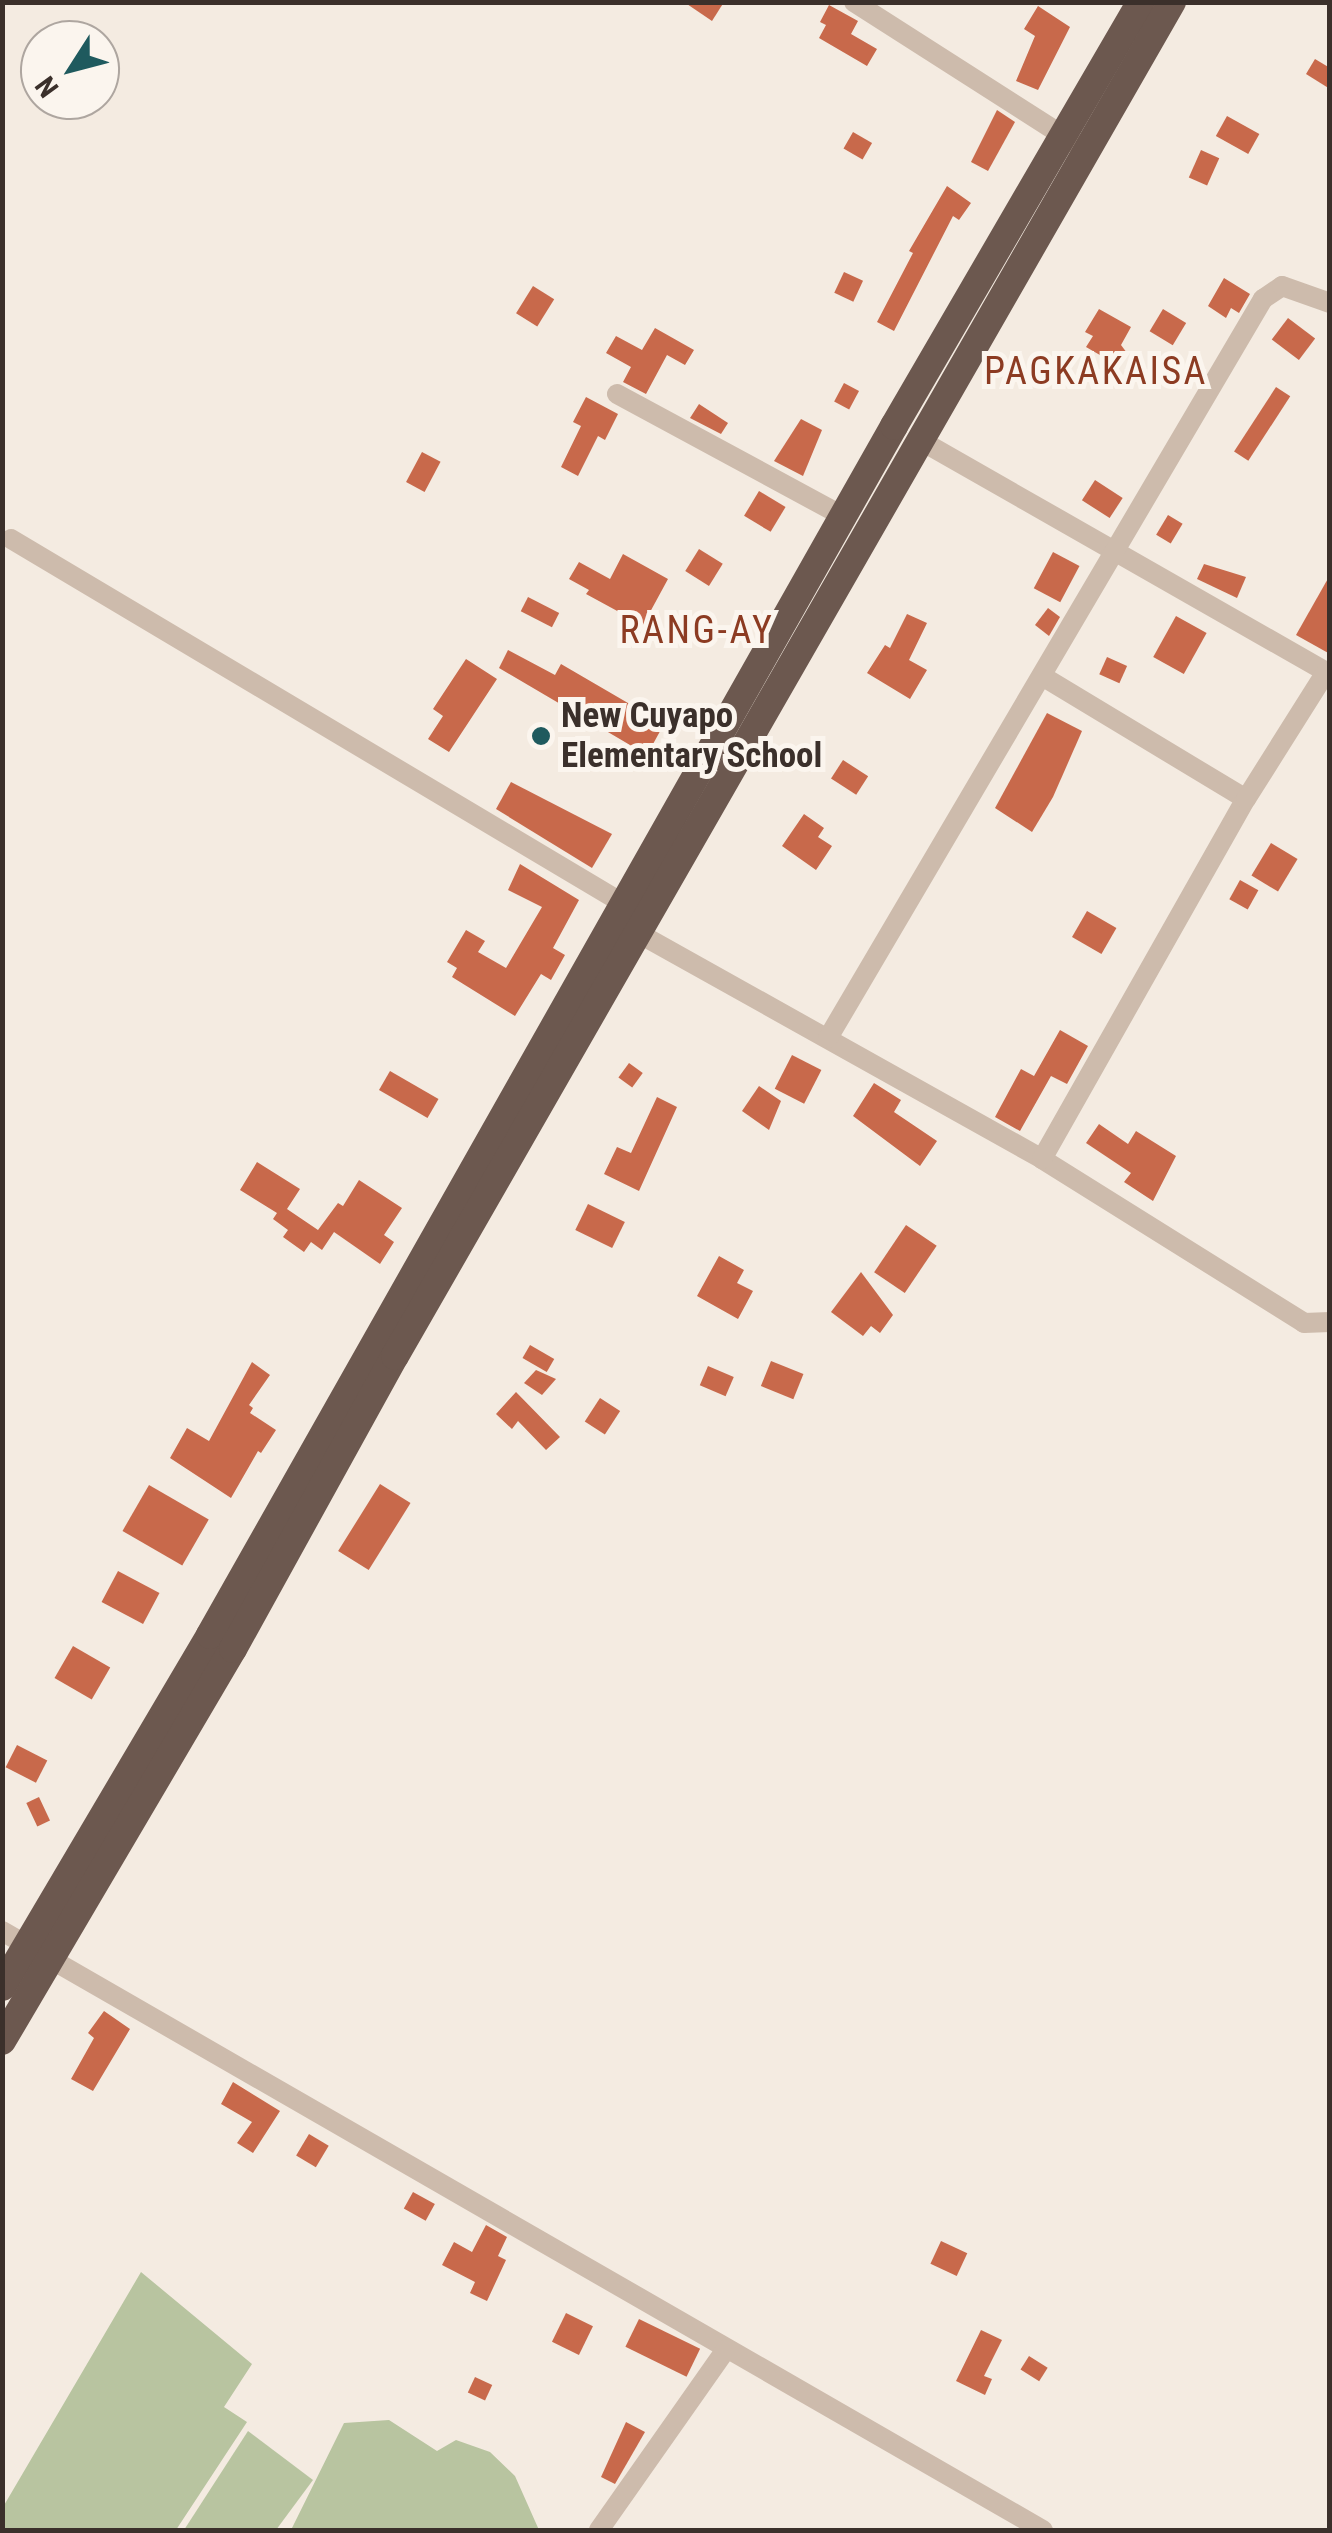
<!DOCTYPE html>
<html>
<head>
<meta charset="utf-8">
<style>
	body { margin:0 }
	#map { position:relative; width:1332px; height:2533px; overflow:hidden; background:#f4ebe1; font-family:"Roboto Condensed",sans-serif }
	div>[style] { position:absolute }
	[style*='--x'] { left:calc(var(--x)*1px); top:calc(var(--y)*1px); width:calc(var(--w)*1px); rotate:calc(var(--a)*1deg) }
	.green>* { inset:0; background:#b8c4a0 }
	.building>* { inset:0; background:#c8694b; transform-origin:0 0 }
	.minor>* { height:20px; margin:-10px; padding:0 10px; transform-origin:10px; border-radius:10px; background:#cdbbac }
	.trunk>* { height:28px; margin:-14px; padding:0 14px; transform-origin:14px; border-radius:14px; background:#6c584f }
	.dots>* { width:28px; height:28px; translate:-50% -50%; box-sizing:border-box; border:5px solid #fbf5ee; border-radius:50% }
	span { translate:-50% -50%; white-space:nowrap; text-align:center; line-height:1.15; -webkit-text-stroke:10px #fbf5ee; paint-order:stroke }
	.poi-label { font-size:35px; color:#3b302b; font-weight:700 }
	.left { translate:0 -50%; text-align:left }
	.neighbourhood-label { font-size:38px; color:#8c3b22; letter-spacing:2.5px }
	.frame { position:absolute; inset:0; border:5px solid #3b302b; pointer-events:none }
	.north { position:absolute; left:20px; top:20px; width:100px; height:100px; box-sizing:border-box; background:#fbf5ee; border:2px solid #aea6a0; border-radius:50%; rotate:234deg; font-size:28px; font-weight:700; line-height:40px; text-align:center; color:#3b302b }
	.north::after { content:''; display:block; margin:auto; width:35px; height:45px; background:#1f5a5e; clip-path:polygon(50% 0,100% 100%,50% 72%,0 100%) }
</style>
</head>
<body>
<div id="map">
	<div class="green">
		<div style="clip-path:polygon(141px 2272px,252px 2364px,224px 2407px,247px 2422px,176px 2530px,3px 2530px,3px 2507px)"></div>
		<div style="clip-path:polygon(389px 2420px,437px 2451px,456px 2440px,490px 2452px,515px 2476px,539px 2530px,291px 2530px,344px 2423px)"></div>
		<div style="clip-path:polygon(248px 2431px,313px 2480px,276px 2530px,184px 2530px)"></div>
	</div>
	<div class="building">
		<div style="clip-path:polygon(684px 2px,724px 2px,712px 21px)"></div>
		<div style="clip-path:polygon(829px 5px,858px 21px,851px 34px,877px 49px,867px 66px,819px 38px,826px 25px,820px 22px)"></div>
		<div style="clip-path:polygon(1038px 6px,1070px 27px,1038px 90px,1016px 81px,1035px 36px,1024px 29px)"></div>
		<div style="clip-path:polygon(1315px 59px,1330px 68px,1330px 89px,1306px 74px)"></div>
		<div style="clip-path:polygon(997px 110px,1015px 122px,988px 171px,971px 162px)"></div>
		<div style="left:1227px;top:116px;width:37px;height:23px;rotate:29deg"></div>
		<div style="left:853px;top:132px;width:22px;height:19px;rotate:30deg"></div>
		<div style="left:1201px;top:150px;width:20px;height:30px;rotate:24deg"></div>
		<div style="clip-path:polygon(947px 186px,971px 203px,959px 220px,953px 216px,894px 331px,877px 322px,913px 253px,909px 251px)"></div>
		<div style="left:844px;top:272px;width:21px;height:23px;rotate:25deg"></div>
		<div style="clip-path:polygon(1224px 278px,1250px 294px,1239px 313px,1231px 308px,1226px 318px,1208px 306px)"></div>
		<div style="left:533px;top:286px;width:25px;height:32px;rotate:32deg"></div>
		<div style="clip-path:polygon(1099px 309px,1131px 327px,1121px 345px,1127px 353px,1119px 366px,1086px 347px,1093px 336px,1085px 332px)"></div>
		<div style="left:1163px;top:309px;width:27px;height:26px;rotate:31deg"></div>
		<div style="left:1288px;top:318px;width:34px;height:27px;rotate:37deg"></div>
		<div style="clip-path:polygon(655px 328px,694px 350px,685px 365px,667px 355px,646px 394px,623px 382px,631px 367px,606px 353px,616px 336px,642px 350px)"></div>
		<div style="left:844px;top:383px;width:17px;height:21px;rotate:28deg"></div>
		<div style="left:1276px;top:387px;width:17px;height:77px;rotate:33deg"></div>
		<div style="clip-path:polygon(586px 397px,618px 414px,605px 440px,598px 436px,578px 476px,561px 467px,581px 426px,573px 422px)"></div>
		<div style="clip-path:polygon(699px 404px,728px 423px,721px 434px,690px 418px)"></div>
		<div style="clip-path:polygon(801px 419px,822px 430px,803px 476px,774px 461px)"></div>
		<div style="left:422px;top:452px;width:21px;height:34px;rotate:28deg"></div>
		<div style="left:1095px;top:480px;width:33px;height:24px;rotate:33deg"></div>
		<div style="left:759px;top:491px;width:31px;height:29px;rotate:31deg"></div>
		<div style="left:1168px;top:515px;width:17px;height:23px;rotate:31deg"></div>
		<div style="left:699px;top:549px;width:28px;height:26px;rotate:32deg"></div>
		<div style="left:1053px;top:552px;width:30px;height:41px;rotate:28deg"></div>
		<div style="clip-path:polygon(623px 554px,668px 579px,643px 625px,586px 594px,589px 590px,569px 579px,579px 562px,610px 579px)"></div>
		<div style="clip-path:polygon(1204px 564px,1246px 577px,1237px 598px,1197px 579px)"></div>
		<div style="clip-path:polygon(1330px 575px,1330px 654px,1296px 635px)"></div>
		<div style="left:528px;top:597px;width:35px;height:16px;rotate:27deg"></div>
		<div style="clip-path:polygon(1048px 608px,1060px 617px,1049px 636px,1035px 625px)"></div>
		<div style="clip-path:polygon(907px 614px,927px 623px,909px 660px,927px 670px,910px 699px,867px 673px,885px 645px,890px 648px)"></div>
		<div style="left:1176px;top:616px;width:35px;height:47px;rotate:29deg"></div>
		<div style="clip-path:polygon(508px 650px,555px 675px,561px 664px,664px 724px,647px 755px,499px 668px)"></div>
		<div style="left:1107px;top:657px;width:22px;height:19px;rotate:24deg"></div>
		<div style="clip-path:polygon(466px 659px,497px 679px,449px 752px,428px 739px,443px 716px,433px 709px)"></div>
		<div style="clip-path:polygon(1047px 713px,1082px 731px,1053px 797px,1032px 832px,995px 808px)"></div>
		<div style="left:843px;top:760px;width:30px;height:22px;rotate:33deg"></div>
		<div style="clip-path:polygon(511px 782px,612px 834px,592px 868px,496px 809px)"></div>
		<div style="clip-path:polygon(804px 814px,824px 828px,818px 837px,832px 846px,816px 870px,782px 846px)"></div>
		<div style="left:1271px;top:843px;width:31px;height:38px;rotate:31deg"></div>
		<div style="clip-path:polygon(520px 864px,579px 900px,553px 948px,565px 955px,551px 980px,541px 974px,515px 1016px,452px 977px,457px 968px,447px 962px,466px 930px,485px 941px,478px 952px,506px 968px,542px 907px,508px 890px)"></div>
		<div style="left:1240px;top:880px;width:21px;height:22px;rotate:29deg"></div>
		<div style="left:1087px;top:911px;width:34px;height:30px;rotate:30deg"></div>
		<div style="clip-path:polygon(1060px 1030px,1088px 1046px,1067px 1084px,1051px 1076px,1020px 1131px,995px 1117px,1021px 1069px,1034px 1076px)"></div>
		<div style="left:792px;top:1055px;width:33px;height:38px;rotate:27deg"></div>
		<div style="left:629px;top:1063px;width:17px;height:18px;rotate:36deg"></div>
		<div style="left:390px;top:1071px;width:56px;height:22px;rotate:30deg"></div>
		<div style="clip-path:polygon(874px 1083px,901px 1100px,894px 1112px,937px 1141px,920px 1166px,853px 1116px)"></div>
		<div style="clip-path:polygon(759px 1086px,781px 1101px,769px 1130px,742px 1111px)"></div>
		<div style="clip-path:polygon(657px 1097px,677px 1107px,639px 1191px,604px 1174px,617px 1147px,631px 1153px)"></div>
		<div style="clip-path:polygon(1099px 1124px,1128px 1144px,1136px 1131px,1176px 1156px,1153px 1201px,1124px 1182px,1131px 1173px,1086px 1143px)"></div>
		<div style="clip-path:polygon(257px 1162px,300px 1189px,287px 1209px,318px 1230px,338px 1203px,343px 1206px,359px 1180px,402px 1208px,384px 1235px,394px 1242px,380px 1264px,334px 1232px,322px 1250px,311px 1242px,304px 1252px,283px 1237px,288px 1230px,273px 1219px,277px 1213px,240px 1190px)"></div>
		<div style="left:588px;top:1204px;width:41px;height:29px;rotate:26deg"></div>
		<div style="left:906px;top:1225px;width:37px;height:57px;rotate:34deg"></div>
		<div style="clip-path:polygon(719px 1256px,744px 1270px,737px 1283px,753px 1291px,738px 1319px,697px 1296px)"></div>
		<div style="clip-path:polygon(861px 1272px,893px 1315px,880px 1333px,871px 1326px,863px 1336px,831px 1312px)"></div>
		<div style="left:530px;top:1345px;width:28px;height:15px;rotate:30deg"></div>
		<div style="left:771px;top:1361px;width:35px;height:27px;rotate:22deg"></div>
		<div style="clip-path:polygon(252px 1362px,270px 1375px,249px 1405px,253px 1408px,250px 1413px,276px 1430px,261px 1453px,258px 1451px,231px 1498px,170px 1458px,187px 1428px,209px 1441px)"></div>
		<div style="left:708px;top:1366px;width:28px;height:21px;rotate:23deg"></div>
		<div style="clip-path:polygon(536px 1370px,556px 1379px,542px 1395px,524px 1383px)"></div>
		<div style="clip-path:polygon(516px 1392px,560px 1437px,546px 1450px,518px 1421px,512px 1429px,496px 1414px)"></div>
		<div style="left:600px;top:1398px;width:24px;height:28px;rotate:33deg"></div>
		<div style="left:380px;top:1484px;width:36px;height:79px;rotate:32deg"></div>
		<div style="left:149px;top:1485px;width:69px;height:53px;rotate:30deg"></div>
		<div style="left:118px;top:1571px;width:47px;height:35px;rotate:28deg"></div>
		<div style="left:73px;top:1646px;width:43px;height:37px;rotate:30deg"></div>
		<div style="left:17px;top:1745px;width:34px;height:25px;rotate:27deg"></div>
		<div style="left:39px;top:1797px;width:26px;height:14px;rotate:65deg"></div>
		<div style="clip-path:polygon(104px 2011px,130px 2029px,93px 2091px,71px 2079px,94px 2038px,88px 2033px)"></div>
		<div style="clip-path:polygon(233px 2082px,280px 2111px,253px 2153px,237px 2143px,252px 2122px,221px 2104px)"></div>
		<div style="left:309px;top:2134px;width:23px;height:25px;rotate:31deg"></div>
		<div style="left:413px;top:2192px;width:25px;height:19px;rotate:29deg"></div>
		<div style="clip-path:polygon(486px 2225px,507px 2237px,498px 2256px,506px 2260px,487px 2301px,470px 2293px,475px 2282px,442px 2265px,454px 2242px,472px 2252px)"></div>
		<div style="left:941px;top:2241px;width:29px;height:25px;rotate:25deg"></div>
		<div style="left:566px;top:2313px;width:30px;height:32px;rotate:26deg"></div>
		<div style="left:639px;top:2319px;width:68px;height:31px;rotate:26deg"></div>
		<div style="clip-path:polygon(981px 2330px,1002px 2340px,984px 2376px,992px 2379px,985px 2395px,956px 2381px)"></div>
		<div style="left:1029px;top:2356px;width:22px;height:16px;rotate:32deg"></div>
		<div style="left:475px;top:2377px;width:19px;height:17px;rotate:25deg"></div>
		<div style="clip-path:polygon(626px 2422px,645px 2432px,615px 2484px,601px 2477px)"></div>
	</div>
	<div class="minor">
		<div style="--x:854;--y:2;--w:258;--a:32.6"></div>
		<div style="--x:617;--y:394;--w:257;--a:28.4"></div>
		<div style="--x:918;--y:439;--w:474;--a:29.7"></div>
		<div style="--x:11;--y:539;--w:713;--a:30.77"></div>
		<div style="--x:1042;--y:676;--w:238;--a:31.1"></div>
		<div style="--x:638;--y:933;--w:463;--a:29.2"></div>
		<div style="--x:1042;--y:1159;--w:309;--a:32"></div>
		<div style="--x:1304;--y:1323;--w:26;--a:-2"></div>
		<div style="--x:828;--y:1038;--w:858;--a:-59.52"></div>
		<div style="--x:1263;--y:299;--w:23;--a:-34"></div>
		<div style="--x:1282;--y:286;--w:51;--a:19.5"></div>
		<div style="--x:1042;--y:1159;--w:414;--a:-60.5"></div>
		<div style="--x:1246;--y:799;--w:150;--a:-57.8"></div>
		<div style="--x:2;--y:1931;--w:1201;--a:29.92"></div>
		<div style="--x:599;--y:2530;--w:221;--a:-54.9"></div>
	</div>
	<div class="trunk">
		<div style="--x:2;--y:1987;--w:409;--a:-59.4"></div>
		<div style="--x:210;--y:1635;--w:1389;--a:-60.5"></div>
		<div style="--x:894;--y:426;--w:491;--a:-59.8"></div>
		<div style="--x:2;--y:2041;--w:455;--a:-59.5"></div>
		<div style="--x:233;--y:1649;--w:335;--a:-61.1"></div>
		<div style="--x:395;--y:1356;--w:1561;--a:-60.15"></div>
	</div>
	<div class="dots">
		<div style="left:541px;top:736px;background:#1f5a5e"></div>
	</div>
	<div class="poi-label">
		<span class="left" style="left:561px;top:736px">New Cuyapo<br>Elementary School</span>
	</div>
	<div class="neighbourhood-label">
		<span style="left:1096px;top:372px">PAGKAKAISA</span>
		<span style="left:697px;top:631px">RANG-AY</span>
	</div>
	<div class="frame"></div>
	<div class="north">N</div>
</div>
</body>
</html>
